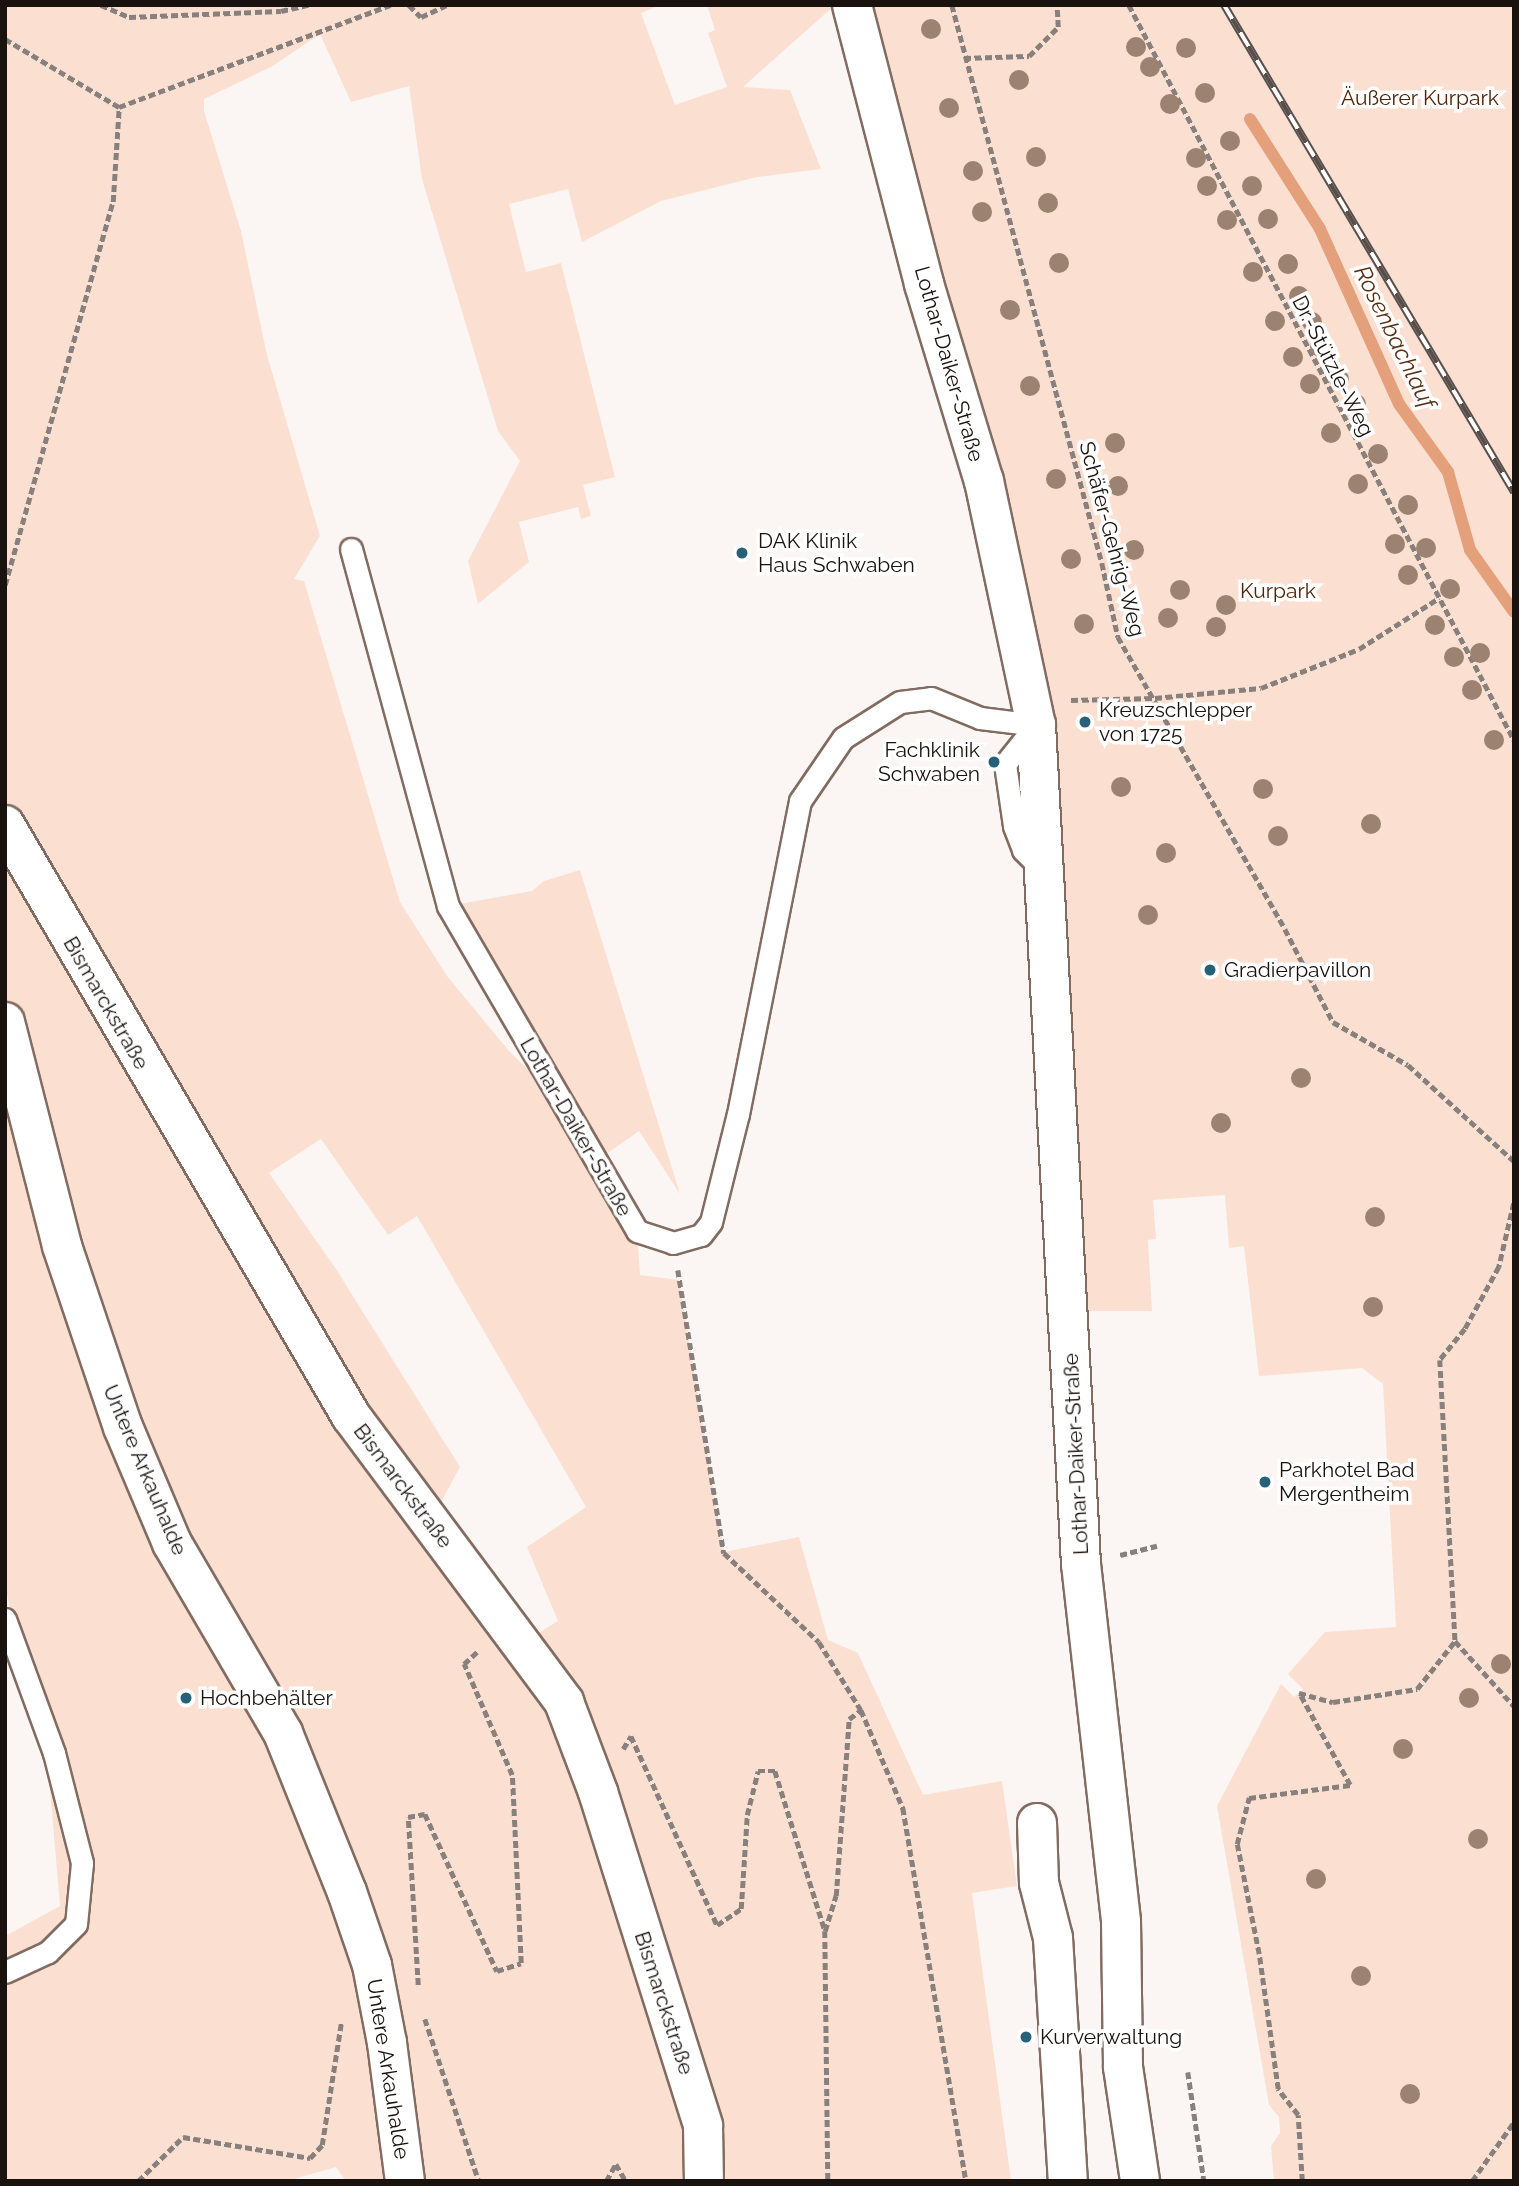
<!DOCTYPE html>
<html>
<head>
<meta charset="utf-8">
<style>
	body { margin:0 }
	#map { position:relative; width:1519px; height:2186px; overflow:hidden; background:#fbf6f3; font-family:Raleway,sans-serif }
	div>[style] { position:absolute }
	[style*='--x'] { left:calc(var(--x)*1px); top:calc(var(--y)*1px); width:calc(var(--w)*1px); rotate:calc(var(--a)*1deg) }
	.green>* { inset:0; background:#fbe0d1 }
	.stream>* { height:12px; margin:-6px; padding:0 6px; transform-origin:6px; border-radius:6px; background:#e3a07a }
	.path>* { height:4.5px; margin-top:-2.25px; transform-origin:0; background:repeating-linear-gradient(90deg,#87807d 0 7px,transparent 0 10.5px) }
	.roads { filter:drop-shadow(2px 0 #826c61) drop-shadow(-2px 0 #826c61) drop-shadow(0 2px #826c61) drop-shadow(0 -2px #826c61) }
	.lane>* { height:21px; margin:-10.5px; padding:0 10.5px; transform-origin:10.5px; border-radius:10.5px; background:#fff }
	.street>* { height:38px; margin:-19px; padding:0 19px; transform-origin:19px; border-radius:19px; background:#fff }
	.secondary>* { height:38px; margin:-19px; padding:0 19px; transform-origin:19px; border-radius:19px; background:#fff }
	.rail>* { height:8px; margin-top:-4px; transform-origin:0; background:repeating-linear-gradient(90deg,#fff 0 16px,#574f4c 0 32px); box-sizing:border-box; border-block:2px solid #574f4c }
	.trees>* { width:20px; height:20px; margin:-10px; border-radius:50%; background:#9c8271 }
	.dots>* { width:19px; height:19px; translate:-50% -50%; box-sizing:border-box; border:4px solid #fff; border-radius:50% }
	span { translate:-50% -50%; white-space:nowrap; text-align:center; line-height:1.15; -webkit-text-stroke:7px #fff; paint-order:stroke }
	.park-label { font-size:21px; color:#4f2407 }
	.street-label { font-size:21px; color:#1a120e }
	.poi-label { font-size:21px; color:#1a120e }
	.left { translate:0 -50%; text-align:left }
	.right { translate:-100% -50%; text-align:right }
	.water-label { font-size:23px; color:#592d11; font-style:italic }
	.frame { position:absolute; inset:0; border:7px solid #1a120e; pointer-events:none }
</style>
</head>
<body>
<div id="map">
	<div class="green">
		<div style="clip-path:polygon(evenodd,5px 5px,661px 5px,641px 13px,675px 105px,727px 87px,708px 33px,715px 30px,707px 5px,835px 5px,743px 87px,790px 90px,821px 169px,757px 177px,661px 201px,582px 242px,568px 189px,509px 204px,526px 272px,561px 263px,615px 477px,583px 485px,591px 516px,581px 519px,578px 507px,519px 522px,529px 562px,478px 604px,468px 561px,520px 461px,498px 431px,422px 179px,409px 86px,351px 102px,320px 34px,271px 67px,204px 99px,204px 111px,241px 231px,267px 355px,320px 536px,294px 579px,304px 581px,400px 902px,447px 976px,509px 1051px,560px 1101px,448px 906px,532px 891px,544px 881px,580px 870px,680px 1194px,639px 1131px,595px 1162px,637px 1231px,640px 1275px,679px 1280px,724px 1552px,799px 1537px,828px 1640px,858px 1653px,923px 1795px,1002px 1781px,1017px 1886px,972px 1893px,1011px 2181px,346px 2181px,336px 2167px,287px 2181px,5px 2181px,5px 1936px,60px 1906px,50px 1789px,5px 1586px,5px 5px,321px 1139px,388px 1235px,417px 1216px,586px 1507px,527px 1547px,558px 1621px,521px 1644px,430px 1522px,460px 1467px,336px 1269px,269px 1173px,321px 1139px)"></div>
		<div style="clip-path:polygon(852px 5px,1514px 5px,1514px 2181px,1274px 2181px,1271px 2146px,1280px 2133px,1279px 2117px,1269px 2105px,1217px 1806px,1281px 1684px,1294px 1697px,1303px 1689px,1288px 1674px,1325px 1632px,1396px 1627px,1383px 1384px,1362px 1368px,1259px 1376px,1244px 1246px,1229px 1248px,1225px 1195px,1153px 1200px,1156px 1239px,1148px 1240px,1152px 1311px,1068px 1311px,1036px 725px)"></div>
	</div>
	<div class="stream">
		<div style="--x:1250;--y:119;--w:130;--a:57.5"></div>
		<div style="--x:1320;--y:229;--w:192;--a:65.7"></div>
		<div style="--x:1399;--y:404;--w:84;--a:54.2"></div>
		<div style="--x:1448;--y:472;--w:81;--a:74.2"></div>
		<div style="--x:1470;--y:550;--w:76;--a:54.6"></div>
	</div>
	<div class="path">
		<div style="--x:101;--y:5;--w:30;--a:23"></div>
		<div style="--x:129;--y:17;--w:152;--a:-2.3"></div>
		<div style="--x:281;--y:11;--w:28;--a:-13"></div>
		<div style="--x:409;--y:5;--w:17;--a:45"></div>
		<div style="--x:421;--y:17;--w:29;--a:-25"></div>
		<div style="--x:952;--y:5;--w:578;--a:74.95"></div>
		<div style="--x:1102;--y:563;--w:76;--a:77.8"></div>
		<div style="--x:1118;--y:637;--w:336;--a:60.2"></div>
		<div style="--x:1285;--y:929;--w:105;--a:62.7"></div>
		<div style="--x:1333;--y:1022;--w:86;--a:29.8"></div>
		<div style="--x:1408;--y:1065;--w:143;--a:42.2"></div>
		<div style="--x:1129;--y:5;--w:830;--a:62.35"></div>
		<div style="--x:5;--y:39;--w:133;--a:30.8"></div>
		<div style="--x:964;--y:58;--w:65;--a:-1.8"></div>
		<div style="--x:1029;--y:56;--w:41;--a:-45"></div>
		<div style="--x:1058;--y:27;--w:22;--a:-93"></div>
		<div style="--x:119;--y:107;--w:290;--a:-20.6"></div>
		<div style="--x:5;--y:585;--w:398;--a:-74.3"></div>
		<div style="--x:113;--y:202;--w:95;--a:-86.4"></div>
		<div style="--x:1071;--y:700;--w:84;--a:-1.4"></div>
		<div style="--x:1155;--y:698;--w:106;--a:-5.4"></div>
		<div style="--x:1261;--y:688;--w:105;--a:-21.7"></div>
		<div style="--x:1359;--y:649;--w:95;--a:-32.5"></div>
		<div style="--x:1514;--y:1203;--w:66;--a:103.2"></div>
		<div style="--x:1499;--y:1267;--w:71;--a:118.7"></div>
		<div style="--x:1465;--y:1329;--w:40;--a:129"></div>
		<div style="--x:1440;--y:1360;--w:281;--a:86.9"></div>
		<div style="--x:1455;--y:1641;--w:88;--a:47.8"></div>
		<div style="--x:678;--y:1270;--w:287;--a:80.8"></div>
		<div style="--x:724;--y:1553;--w:130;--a:43.1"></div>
		<div style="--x:819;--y:1642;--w:80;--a:58.3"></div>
		<div style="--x:1120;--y:1555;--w:38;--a:-14"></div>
		<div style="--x:623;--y:1749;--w:15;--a:-58"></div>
		<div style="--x:631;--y:1736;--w:208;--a:65.5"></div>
		<div style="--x:717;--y:1925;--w:29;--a:-34"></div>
		<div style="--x:741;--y:1909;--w:94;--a:-86.3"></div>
		<div style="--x:747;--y:1815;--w:45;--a:-76"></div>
		<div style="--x:758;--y:1771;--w:17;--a:0"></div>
		<div style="--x:775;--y:1771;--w:168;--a:72.6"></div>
		<div style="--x:825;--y:1931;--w:37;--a:-73"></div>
		<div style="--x:836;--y:1896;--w:177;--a:-85.8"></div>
		<div style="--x:849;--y:1719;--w:15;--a:-37"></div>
		<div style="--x:861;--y:1710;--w:107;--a:66.8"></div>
		<div style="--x:903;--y:1808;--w:378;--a:80.4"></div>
		<div style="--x:825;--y:1931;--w:250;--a:89.3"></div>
		<div style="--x:418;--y:1985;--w:168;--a:-93.4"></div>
		<div style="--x:408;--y:1817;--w:17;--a:-10"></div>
		<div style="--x:425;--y:1814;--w:173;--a:65.4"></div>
		<div style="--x:497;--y:1971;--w:25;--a:-18"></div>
		<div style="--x:521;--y:1963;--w:188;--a:-92.7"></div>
		<div style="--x:512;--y:1775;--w:121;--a:-113.4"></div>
		<div style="--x:464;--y:1664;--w:19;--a:-43"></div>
		<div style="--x:425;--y:2019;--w:171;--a:71.6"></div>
		<div style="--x:1188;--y:2072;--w:110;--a:81.6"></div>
		<div style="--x:138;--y:2181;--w:63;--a:-44.4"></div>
		<div style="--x:183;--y:2137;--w:129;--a:9.4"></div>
		<div style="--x:310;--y:2158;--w:18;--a:-47"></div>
		<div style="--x:322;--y:2145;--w:123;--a:-81.1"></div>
		<div style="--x:606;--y:2181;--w:20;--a:-60"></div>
		<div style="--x:616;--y:2164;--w:20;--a:60"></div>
		<div style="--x:1302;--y:2181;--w:66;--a:-93.5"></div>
		<div style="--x:1298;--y:2115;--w:33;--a:-128"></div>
		<div style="--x:1278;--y:2089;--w:136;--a:-98"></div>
		<div style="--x:1259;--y:1954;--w:112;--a:-101.3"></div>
		<div style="--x:1237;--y:1844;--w:48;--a:-75.4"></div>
		<div style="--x:1249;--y:1798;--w:102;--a:-7.3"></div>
		<div style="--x:1350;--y:1785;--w:105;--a:-119"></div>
		<div style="--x:1299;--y:1693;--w:35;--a:15"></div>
		<div style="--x:1333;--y:1702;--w:85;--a:-8.8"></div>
		<div style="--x:1417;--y:1689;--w:61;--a:-51.6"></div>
		<div style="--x:1472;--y:2181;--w:72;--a:-54.6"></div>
	</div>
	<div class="roads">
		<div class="lane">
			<div style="--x:351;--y:549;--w:370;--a:74.8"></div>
			<div style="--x:448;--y:906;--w:376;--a:59.8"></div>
			<div style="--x:637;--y:1231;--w:38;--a:18"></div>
			<div style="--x:673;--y:1243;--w:29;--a:-16"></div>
			<div style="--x:701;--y:1235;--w:16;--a:-52"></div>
			<div style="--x:711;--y:1222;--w:111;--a:-76"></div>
			<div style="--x:738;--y:1114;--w:319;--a:-78.8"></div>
			<div style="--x:800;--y:801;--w:76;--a:-55.7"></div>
			<div style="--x:843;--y:738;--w:67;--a:-32.3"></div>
			<div style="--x:900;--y:702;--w:31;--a:-7"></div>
			<div style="--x:931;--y:698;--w:53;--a:22.2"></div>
			<div style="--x:980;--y:718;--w:56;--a:7.1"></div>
			<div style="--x:1036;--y:725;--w:50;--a:128.5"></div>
			<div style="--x:1005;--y:764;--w:63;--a:81.7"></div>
			<div style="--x:1014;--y:826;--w:26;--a:69"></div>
			<div style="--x:1023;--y:850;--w:27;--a:45"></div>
			<div style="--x:5;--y:1619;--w:143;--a:69.9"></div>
			<div style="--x:54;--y:1753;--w:114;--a:75.7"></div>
			<div style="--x:82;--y:1863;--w:61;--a:95.6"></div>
			<div style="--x:76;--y:1924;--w:40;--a:135"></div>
			<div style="--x:48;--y:1952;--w:47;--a:155.1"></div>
		</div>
		<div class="street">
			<div style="--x:852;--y:5;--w:288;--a:75.5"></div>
			<div style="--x:924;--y:284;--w:206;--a:73.1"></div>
			<div style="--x:984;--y:481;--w:249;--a:78"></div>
			<div style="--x:1036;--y:725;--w:840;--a:86.93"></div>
			<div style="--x:1081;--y:1564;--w:360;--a:83.6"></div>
			<div style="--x:1121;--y:1922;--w:145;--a:89.2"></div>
			<div style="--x:1123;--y:2067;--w:115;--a:81.5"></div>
			<div style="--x:5;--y:1022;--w:231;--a:75.7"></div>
			<div style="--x:62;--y:1246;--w:191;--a:71.4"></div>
			<div style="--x:123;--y:1427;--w:126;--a:67.1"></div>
			<div style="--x:172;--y:1543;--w:220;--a:59.7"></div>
			<div style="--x:283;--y:1733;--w:171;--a:68.1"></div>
			<div style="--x:347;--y:1892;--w:77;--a:71.1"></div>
			<div style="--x:372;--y:1965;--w:79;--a:79.1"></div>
			<div style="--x:387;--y:2043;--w:139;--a:82.6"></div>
			<div style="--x:1037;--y:1823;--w:60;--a:88.1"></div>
			<div style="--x:1039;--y:1883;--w:57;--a:75.7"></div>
			<div style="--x:1053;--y:1938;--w:243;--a:86.5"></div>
		</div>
		<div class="secondary">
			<div style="--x:5;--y:825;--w:685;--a:59.65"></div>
			<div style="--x:351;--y:1416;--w:357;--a:53.3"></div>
			<div style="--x:564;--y:1702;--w:96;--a:69.3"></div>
			<div style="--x:598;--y:1792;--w:350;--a:72.5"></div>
			<div style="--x:703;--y:2126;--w:55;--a:89"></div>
		</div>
	</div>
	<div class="rail">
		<div style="--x:1224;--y:5;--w:567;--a:59.23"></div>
	</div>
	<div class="trees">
		<div style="left:931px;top:29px"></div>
		<div style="left:1136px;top:47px"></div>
		<div style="left:1186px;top:48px"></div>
		<div style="left:1150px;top:67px"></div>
		<div style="left:1019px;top:80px"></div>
		<div style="left:1205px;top:93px"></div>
		<div style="left:1170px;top:104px"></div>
		<div style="left:949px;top:108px"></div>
		<div style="left:1230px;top:141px"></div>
		<div style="left:1036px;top:157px"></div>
		<div style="left:1196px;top:158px"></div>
		<div style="left:973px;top:171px"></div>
		<div style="left:1207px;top:186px"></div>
		<div style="left:1252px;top:186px"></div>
		<div style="left:1048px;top:203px"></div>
		<div style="left:982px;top:212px"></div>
		<div style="left:1268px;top:219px"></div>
		<div style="left:1227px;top:220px"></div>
		<div style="left:1059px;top:263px"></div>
		<div style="left:1288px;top:264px"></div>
		<div style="left:1253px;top:272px"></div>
		<div style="left:1299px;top:296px"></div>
		<div style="left:1010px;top:310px"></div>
		<div style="left:1275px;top:321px"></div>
		<div style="left:1312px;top:322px"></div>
		<div style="left:1320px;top:347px"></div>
		<div style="left:1293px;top:357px"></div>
		<div style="left:1339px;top:379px"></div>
		<div style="left:1310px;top:384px"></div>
		<div style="left:1030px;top:386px"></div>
		<div style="left:1356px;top:404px"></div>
		<div style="left:1331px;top:433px"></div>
		<div style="left:1115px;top:443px"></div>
		<div style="left:1378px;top:454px"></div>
		<div style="left:1056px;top:479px"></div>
		<div style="left:1358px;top:484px"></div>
		<div style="left:1118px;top:486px"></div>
		<div style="left:1408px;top:505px"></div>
		<div style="left:1395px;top:544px"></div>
		<div style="left:1426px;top:548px"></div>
		<div style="left:1134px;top:550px"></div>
		<div style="left:1071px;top:559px"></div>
		<div style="left:1408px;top:575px"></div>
		<div style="left:1450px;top:589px"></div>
		<div style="left:1180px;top:590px"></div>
		<div style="left:1226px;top:605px"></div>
		<div style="left:1168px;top:618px"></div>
		<div style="left:1084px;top:624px"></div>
		<div style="left:1435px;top:625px"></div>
		<div style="left:1216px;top:627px"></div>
		<div style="left:1480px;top:653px"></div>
		<div style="left:1454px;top:657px"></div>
		<div style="left:1472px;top:690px"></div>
		<div style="left:1494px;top:740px"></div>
		<div style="left:1121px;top:787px"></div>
		<div style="left:1263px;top:789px"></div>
		<div style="left:1371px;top:824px"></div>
		<div style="left:1278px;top:836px"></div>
		<div style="left:1166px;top:853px"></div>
		<div style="left:1148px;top:915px"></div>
		<div style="left:1301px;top:1078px"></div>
		<div style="left:1221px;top:1123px"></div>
		<div style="left:1375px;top:1217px"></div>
		<div style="left:1373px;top:1307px"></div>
		<div style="left:1501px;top:1664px"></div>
		<div style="left:1469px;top:1698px"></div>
		<div style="left:1403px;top:1749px"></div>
		<div style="left:1478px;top:1839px"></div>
		<div style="left:1316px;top:1879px"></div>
		<div style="left:1361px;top:1976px"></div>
		<div style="left:1410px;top:2094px"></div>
	</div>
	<div class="dots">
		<div style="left:742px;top:553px;background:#276079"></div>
		<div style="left:1085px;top:722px;background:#276079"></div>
		<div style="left:994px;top:762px;background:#276079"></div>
		<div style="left:1210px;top:970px;background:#276079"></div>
		<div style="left:1265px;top:1482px;background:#276079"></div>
		<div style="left:186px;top:1698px;background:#276079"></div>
		<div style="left:1026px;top:2037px;background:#276079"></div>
	</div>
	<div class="park-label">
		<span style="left:1420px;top:98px">Äußerer Kurpark</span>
		<span style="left:1278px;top:591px">Kurpark</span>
	</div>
	<div class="street-label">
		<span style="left:949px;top:364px;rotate:74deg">Lothar-Daiker-Straße</span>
		<span style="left:1333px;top:366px;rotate:63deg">Dr.-Stützle-Weg</span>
		<span style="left:1112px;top:539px;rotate:75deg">Schäfer-Gehrig-Weg</span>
		<span style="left:106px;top:1003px;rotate:60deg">Bismarckstraße</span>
		<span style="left:576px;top:1127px;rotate:60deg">Lothar-Daiker-Straße</span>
		<span style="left:1076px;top:1454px;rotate:-93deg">Lothar-Daiker-Straße</span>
		<span style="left:145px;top:1470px;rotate:67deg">Untere Arkauhalde</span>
		<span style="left:403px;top:1486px;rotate:53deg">Bismarckstraße</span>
		<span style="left:664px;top:2003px;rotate:72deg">Bismarckstraße</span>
		<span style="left:388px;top:2069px;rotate:81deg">Untere Arkauhalde</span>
	</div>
	<div class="poi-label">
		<span class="left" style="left:758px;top:553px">DAK Klinik<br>Haus Schwaben</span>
		<span class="left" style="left:1099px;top:722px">Kreuzschlepper<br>von 1725</span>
		<span class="right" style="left:980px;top:762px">Fachklinik<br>Schwaben</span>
		<span class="left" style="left:1224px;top:970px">Gradierpavillon</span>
		<span class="left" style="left:1279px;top:1482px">Parkhotel Bad<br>Mergentheim</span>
		<span class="left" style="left:200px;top:1698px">Hochbehälter</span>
		<span class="left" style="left:1040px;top:2037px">Kurverwaltung</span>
	</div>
	<div class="water-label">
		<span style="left:1395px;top:337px;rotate:64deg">Rosenbachlauf</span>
	</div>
	<div class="frame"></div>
</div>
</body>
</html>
